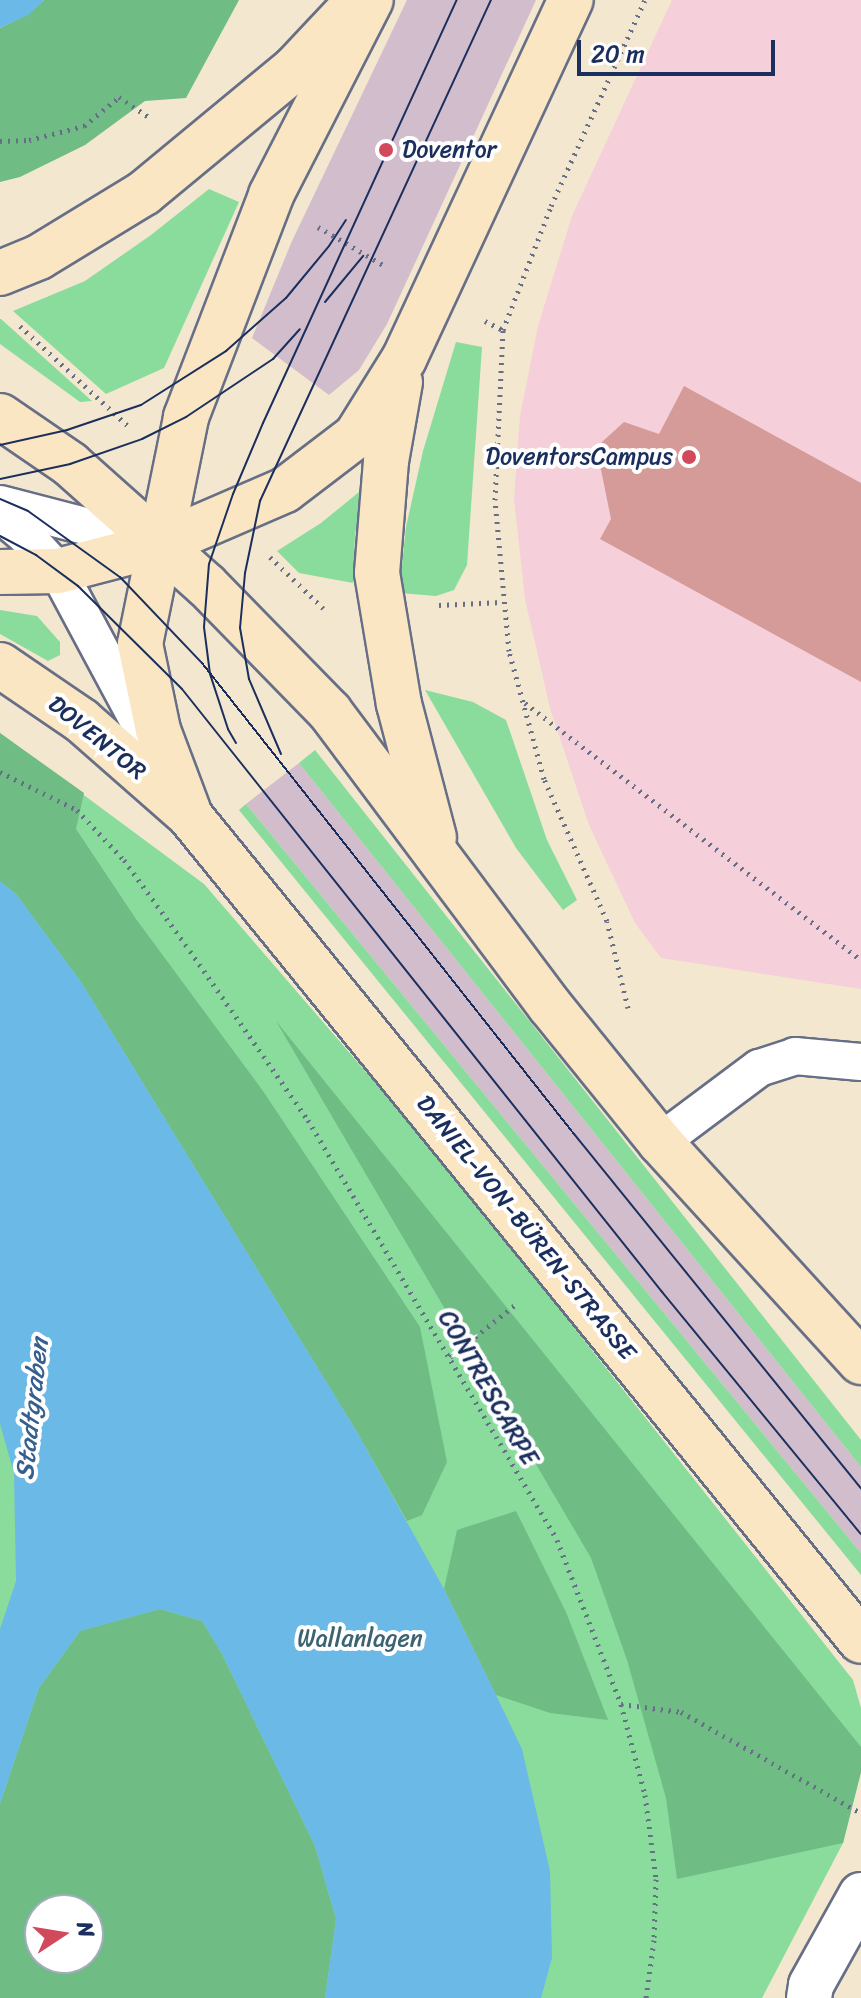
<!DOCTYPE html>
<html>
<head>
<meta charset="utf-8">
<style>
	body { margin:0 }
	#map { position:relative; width:861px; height:1998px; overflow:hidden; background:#f3e7cf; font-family:Sriracha,sans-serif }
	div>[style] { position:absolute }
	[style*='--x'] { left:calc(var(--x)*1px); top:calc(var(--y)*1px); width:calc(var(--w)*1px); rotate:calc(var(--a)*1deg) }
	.built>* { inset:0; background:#f5cfda }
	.industrial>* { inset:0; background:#d1bdcb }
	.green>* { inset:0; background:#8adc9c }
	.forest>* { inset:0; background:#6fbc84 }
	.water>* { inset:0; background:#6bb9e6 }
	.building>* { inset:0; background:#d49b98 }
	.path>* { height:5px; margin-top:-2.5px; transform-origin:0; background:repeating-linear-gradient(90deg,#676f86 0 2px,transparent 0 8px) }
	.roads { filter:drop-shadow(2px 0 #676f86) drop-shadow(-2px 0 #676f86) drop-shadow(0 2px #676f86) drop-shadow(0 -2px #676f86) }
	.service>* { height:36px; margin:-18px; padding:0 18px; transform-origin:18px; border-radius:18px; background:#fff }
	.minor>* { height:44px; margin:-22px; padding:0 22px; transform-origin:22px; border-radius:22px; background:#fff }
	.secondary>* { height:44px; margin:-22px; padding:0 22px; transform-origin:22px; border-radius:22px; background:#fbe6c4 }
	.tram>* { height:2px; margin:-1px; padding:0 1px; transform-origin:1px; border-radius:1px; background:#1b2f5e }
	.dots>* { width:22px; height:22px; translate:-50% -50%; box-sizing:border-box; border:4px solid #fff; border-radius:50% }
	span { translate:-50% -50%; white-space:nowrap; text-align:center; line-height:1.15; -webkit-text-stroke:8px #fff; paint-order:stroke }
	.poi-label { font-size:24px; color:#1b2f5e }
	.left { translate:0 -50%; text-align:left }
	.right { translate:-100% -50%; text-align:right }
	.street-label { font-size:24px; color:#1b2f5e }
	.park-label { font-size:24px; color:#3c6371 }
	.water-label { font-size:26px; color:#375f8e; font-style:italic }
	.north { position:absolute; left:24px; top:1894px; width:80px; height:80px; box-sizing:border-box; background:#fff; border:2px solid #a4acbf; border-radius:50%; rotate:78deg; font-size:22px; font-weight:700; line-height:32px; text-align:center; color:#1b2f5e }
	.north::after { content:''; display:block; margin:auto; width:28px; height:36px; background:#d1495b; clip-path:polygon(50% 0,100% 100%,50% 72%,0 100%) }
	.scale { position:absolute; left:577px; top:40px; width:198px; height:36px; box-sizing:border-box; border:4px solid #1b2f5e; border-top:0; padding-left:10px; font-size:24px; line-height:28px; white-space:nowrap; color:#1b2f5e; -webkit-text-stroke:6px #fff; paint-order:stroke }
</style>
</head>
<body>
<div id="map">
	<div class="built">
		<div style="clip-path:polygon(672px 0,861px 0,861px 989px,661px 958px,635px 923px,589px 825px,550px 708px,525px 599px,514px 499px,520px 416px,538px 326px,572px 216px)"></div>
	</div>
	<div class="industrial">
		<div style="clip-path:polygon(407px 0,536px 0,387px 324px,359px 370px,329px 395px,252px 338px,292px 241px)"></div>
		<div style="clip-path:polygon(299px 763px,861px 1467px,861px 1553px,246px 804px)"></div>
	</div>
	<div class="green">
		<div style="clip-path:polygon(209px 189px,239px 202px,164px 368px,106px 394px,13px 311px,85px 281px,151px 235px)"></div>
		<div style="clip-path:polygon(0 319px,1px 319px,92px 401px,80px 402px,0 344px)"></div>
		<div style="clip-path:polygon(456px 342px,482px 347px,467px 565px,454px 590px,436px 596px,399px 593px,406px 527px,423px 451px)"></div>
		<div style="clip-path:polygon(364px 488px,355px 535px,353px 583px,299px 573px,277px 551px,321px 523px)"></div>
		<div style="clip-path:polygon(0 610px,37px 616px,60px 642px,60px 655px,48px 661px,0 634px)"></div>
		<div style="clip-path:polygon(425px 690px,473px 702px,506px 720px,547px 840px,577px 900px,563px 910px,516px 848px)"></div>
		<div style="clip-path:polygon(evenodd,0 733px,204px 884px,435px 1152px,853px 1680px,861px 1708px,861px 1772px,843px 1843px,762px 1998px,0 1998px,0 733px,40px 1910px,88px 1910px,88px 1958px,40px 1958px,40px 1910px)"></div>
		<div style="clip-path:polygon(315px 750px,861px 1440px,861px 1467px,299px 763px)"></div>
		<div style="clip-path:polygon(246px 804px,861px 1553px,861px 1575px,239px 810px)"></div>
	</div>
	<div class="forest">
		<div style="clip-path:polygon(44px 0,239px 0,186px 98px,145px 101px,85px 145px,20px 177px,0 182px,0 28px,27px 15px)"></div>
		<div style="clip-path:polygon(0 733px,84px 793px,76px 829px,136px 919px,263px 1091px,420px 1327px,447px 1462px,422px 1515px,407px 1521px,357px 1432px,81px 982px,16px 894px,0 881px)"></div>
		<div style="clip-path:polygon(276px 1021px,861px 1747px,861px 1772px,843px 1843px,677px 1879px,666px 1798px,627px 1660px,591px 1558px)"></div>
		<div style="clip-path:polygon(516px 1511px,566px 1612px,608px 1720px,550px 1713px,496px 1695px,444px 1589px,457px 1530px)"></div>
		<div style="clip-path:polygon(evenodd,160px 1609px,202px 1621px,222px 1654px,315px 1846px,336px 1919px,325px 1998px,0 1998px,0 1804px,39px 1688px,80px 1631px,160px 1609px,40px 1910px,88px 1910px,88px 1958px,40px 1958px,40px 1910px)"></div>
	</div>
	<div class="water">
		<div style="clip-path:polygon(0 0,44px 0,28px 15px,0 28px)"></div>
		<div style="clip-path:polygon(0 881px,16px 894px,81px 982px,357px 1432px,444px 1589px,496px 1695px,522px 1749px,550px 1871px,552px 1958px,541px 1998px,325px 1998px,336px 1919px,315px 1846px,222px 1654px,202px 1621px,160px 1609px,80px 1631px,39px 1688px,0 1804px,0 1629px,16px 1581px,14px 1473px,0 1424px)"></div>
	</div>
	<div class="building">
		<div style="clip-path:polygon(684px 386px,861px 483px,861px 682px,600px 539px,611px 519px,598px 455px,602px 442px,624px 422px,659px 434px)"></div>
	</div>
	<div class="path">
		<div style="--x:0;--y:141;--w:29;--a:-2"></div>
		<div style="--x:29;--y:140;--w:57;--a:-14.3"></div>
		<div style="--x:84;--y:126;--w:45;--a:-39.6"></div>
		<div style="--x:119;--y:97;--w:36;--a:34"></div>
		<div style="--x:318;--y:227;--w:78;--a:30.2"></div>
		<div style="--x:485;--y:321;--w:20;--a:27"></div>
		<div style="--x:20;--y:326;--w:146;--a:42.8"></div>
		<div style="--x:270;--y:557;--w:74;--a:43.9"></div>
		<div style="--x:439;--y:605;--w:63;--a:-2.7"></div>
		<div style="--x:525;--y:703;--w:423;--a:37.4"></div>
		<div style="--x:0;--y:772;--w:86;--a:26.3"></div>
		<div style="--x:77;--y:810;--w:69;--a:46.8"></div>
		<div style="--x:124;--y:860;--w:112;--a:54"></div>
		<div style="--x:190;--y:951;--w:206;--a:55.1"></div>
		<div style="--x:308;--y:1120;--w:488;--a:59.3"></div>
		<div style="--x:557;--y:1540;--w:176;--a:68.7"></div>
		<div style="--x:621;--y:1704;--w:94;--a:75.2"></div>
		<div style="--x:645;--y:1795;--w:85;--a:82.5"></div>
		<div style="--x:656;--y:1879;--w:61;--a:91.9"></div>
		<div style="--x:654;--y:1940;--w:59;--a:97.9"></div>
		<div style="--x:628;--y:1008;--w:89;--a:-103.6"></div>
		<div style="--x:607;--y:921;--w:155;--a:-113.9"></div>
		<div style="--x:544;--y:779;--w:133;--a:-105.3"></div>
		<div style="--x:509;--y:651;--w:152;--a:-95.3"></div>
		<div style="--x:495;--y:500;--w:170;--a:-87.3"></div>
		<div style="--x:503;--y:330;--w:133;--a:-68.8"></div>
		<div style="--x:551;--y:206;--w:226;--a:-65.5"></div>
		<div style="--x:450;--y:1357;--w:83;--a:-38.7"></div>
		<div style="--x:621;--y:1704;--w:61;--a:7.6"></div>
		<div style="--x:681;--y:1712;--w:206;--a:29.3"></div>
	</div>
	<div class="roads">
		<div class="service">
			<div style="--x:0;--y:504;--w:163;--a:14.5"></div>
			<div style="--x:0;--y:514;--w:33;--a:40"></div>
			<div style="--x:25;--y:535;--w:49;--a:47.5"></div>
			<div style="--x:58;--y:571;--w:201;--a:61.8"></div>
			<div style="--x:660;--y:1142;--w:124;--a:-36.8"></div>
			<div style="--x:759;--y:1068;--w:38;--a:-18"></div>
			<div style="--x:795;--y:1056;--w:66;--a:5.2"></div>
		</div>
		<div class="minor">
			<div style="--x:809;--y:1998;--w:13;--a:-81"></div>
			<div style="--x:811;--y:1985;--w:103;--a:-60.9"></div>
		</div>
		<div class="secondary">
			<div style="--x:0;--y:273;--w:42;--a:-22.3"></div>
			<div style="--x:39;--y:257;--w:123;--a:-31.4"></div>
			<div style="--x:144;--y:193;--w:195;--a:-39.6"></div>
			<div style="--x:294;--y:69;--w:88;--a:-46.8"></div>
			<div style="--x:400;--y:382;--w:80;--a:100"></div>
			<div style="--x:386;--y:461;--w:112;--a:94.6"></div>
			<div style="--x:377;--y:573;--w:133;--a:80.5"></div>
			<div style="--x:399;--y:704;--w:138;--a:75.3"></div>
			<div style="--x:0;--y:416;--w:85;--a:34.4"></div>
			<div style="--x:70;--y:464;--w:183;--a:41.7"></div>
			<div style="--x:207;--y:586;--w:176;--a:45.7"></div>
			<div style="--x:330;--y:712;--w:367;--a:53.2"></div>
			<div style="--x:550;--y:1006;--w:175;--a:51"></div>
			<div style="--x:660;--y:1142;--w:298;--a:47.6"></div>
			<div style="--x:0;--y:572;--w:58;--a:-1"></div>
			<div style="--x:58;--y:571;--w:103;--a:-14.6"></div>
			<div style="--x:158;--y:545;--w:138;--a:-23.4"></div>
			<div style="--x:285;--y:490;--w:89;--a:-37.3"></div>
			<div style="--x:356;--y:436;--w:91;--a:-58.1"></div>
			<div style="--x:404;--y:359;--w:396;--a:-65.1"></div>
			<div style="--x:0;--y:665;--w:99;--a:34.3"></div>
			<div style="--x:82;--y:721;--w:144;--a:41.3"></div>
			<div style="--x:190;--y:816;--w:1063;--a:50.88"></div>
			<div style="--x:188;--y:810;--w:85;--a:-110.6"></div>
			<div style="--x:158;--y:730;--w:88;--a:-101.8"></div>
			<div style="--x:140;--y:644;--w:232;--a:-78.5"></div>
			<div style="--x:186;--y:417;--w:238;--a:-69"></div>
			<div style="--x:271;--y:195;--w:219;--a:-62.9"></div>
		</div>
	</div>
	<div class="tram">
		<div style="--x:325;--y:302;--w:60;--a:-50.4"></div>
		<div style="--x:0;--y:445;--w:69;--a:-12.6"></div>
		<div style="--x:67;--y:430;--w:78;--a:-18.7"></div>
		<div style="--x:141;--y:405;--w:101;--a:-32.4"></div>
		<div style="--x:226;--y:351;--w:80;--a:-41.5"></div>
		<div style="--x:286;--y:298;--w:67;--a:-50.4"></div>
		<div style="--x:329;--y:246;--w:31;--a:-57"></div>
		<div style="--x:0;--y:479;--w:72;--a:-12.1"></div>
		<div style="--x:70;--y:464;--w:76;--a:-19.1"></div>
		<div style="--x:142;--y:439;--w:49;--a:-26.6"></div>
		<div style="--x:186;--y:417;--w:105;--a:-33.7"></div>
		<div style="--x:273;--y:359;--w:40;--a:-48"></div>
		<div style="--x:0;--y:499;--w:30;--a:23"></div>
		<div style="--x:28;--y:511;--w:113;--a:35.7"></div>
		<div style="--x:120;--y:577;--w:119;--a:46.4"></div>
		<div style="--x:202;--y:663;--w:600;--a:51.7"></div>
		<div style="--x:574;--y:1134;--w:456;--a:51"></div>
		<div style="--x:0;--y:536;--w:41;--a:27.8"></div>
		<div style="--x:36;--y:555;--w:52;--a:36.4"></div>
		<div style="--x:78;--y:586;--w:146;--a:44.7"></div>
		<div style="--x:182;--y:689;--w:771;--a:51.48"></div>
		<div style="--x:662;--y:1292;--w:313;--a:50.6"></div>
		<div style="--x:236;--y:743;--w:16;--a:-120"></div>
		<div style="--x:228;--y:729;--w:58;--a:-108.1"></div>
		<div style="--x:210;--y:674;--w:47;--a:-97.3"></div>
		<div style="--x:204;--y:627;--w:63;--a:-85.5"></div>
		<div style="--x:209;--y:564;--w:74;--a:-71.1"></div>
		<div style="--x:233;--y:494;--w:77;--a:-67.1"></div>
		<div style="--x:263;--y:423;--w:465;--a:-65.4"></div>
		<div style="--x:281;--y:754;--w:82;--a:-113.1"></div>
		<div style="--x:249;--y:679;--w:52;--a:-100"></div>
		<div style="--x:240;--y:628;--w:55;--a:-84.8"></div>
		<div style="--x:245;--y:573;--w:74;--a:-78.2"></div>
		<div style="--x:260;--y:501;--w:552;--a:-65.25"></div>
	</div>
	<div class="dots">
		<div style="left:386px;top:150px;background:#d1495b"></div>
		<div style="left:689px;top:457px;background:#d1495b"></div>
	</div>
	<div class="poi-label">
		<span class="left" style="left:402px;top:150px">Doventor</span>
		<span class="right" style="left:673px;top:457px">DoventorsCampus</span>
	</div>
	<div class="street-label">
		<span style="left:97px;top:738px;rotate:39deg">DOVENTOR</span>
		<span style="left:526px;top:1228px;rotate:51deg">DANIEL-VON-BÜREN-STRASSE</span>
		<span style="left:488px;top:1388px;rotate:60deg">CONTRESCARPE</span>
	</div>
	<div class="park-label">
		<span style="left:360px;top:1639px">Wallanlagen</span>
	</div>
	<div class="water-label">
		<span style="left:32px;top:1409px;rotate:-84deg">Stadtgraben</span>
	</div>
	<div class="north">N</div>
	<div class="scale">20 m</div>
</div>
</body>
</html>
